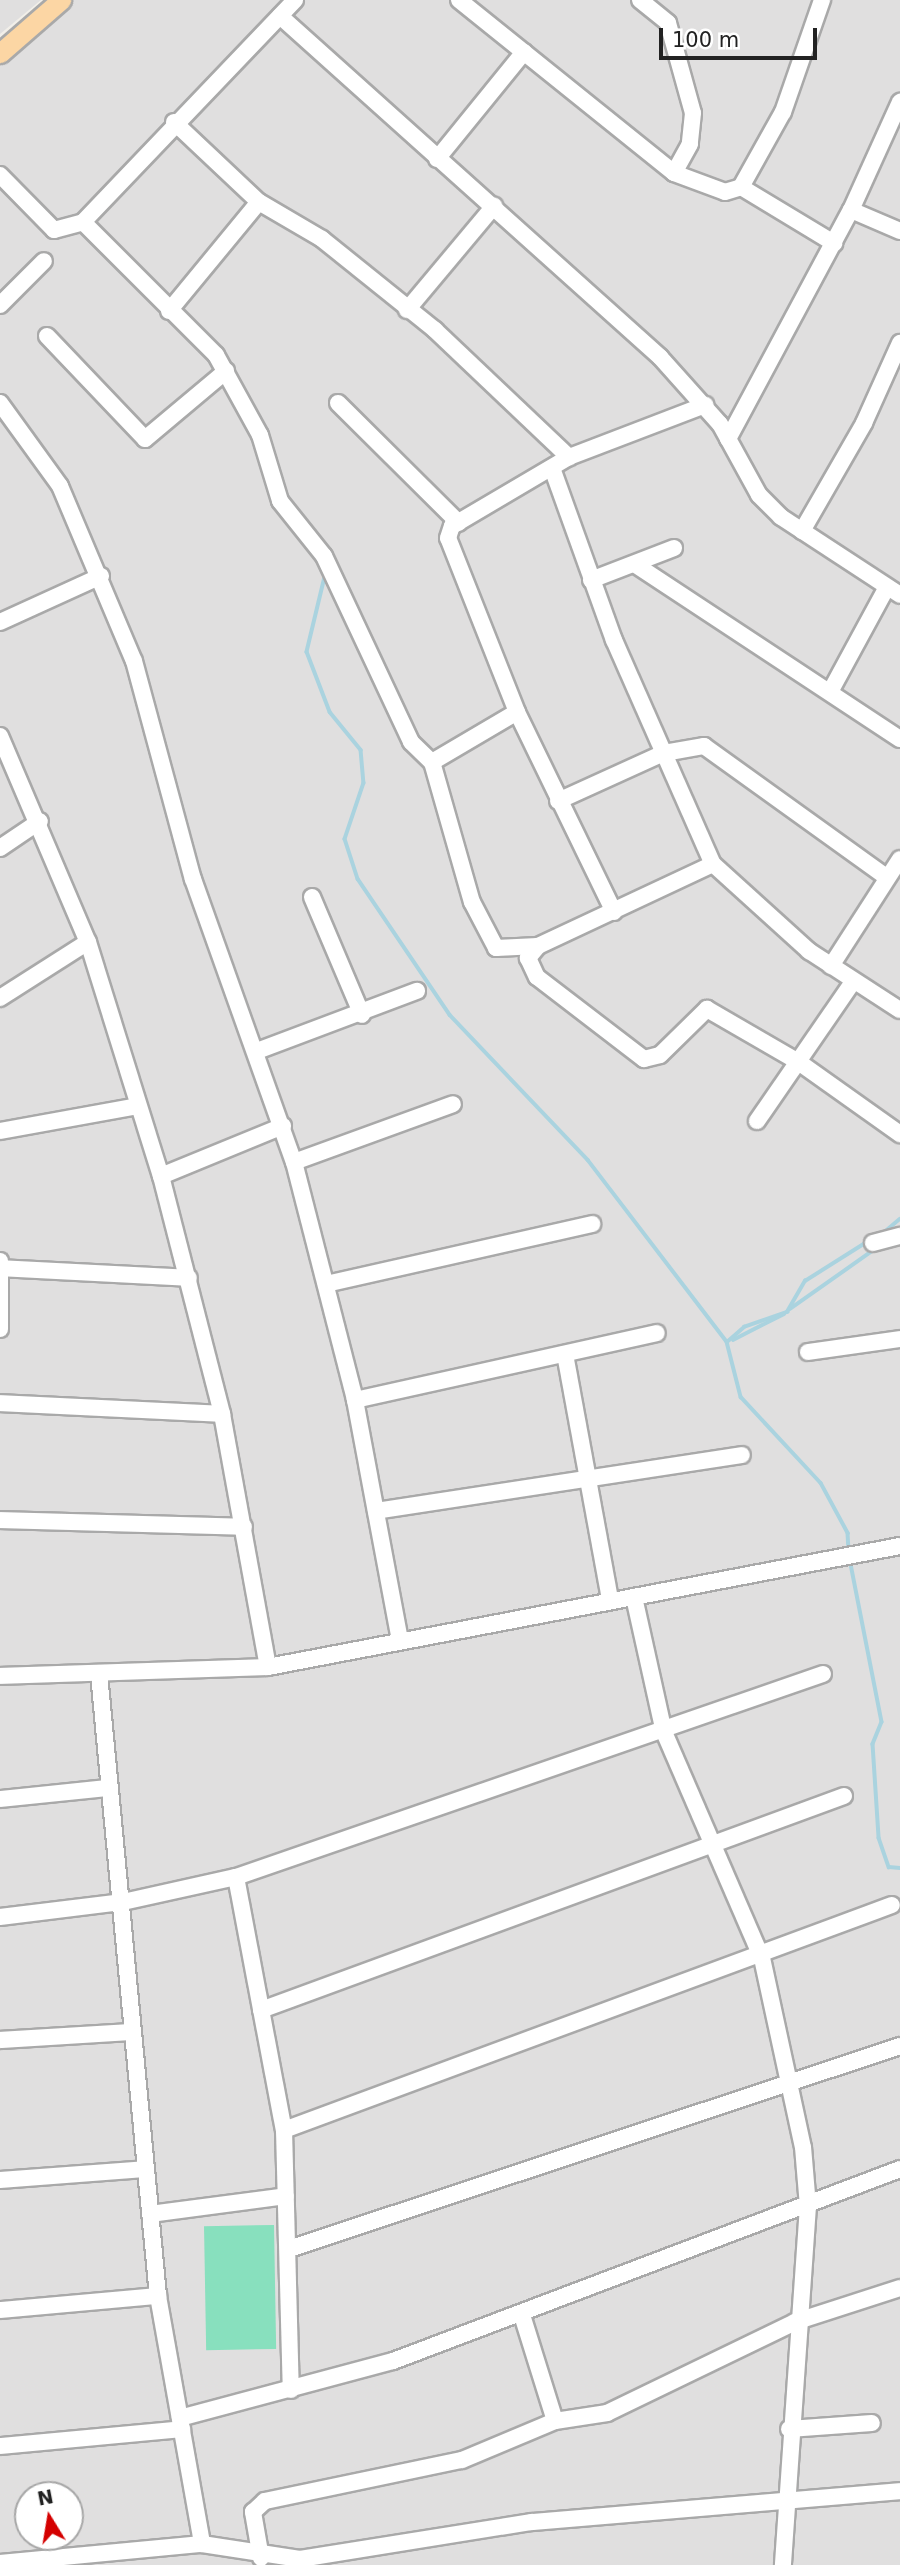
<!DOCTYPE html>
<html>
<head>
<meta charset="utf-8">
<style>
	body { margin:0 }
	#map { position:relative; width:900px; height:2565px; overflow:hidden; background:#f2efe9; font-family:"DejaVu Sans",sans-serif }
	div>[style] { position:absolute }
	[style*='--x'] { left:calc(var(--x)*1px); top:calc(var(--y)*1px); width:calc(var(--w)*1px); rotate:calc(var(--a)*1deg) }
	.residential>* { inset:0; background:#e0dfdf }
	.pitch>* { inset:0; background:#88e0be; transform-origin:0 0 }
	.stream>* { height:3.5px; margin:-1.75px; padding:0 1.75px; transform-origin:1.75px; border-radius:1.75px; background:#aad3df }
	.roads { filter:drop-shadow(2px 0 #a9a9a9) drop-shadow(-2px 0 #a9a9a9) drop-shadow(0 2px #a9a9a9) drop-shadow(0 -2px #a9a9a9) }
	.minor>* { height:16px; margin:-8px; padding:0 8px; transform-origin:8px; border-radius:8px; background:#fff }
	.major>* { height:19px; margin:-9.5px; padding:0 9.5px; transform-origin:9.5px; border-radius:9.5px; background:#fcd6a4 }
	span { translate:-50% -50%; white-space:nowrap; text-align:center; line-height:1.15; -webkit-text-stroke:6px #fff; paint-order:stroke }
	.north { position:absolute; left:14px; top:2481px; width:70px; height:70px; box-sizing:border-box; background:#fff; border:2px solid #a7a7a7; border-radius:50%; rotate:349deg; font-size:19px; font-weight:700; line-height:28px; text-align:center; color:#222 }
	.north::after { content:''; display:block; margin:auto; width:24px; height:32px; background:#d40000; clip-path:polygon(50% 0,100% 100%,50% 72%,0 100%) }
	.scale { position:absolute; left:659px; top:28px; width:158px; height:32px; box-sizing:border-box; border:4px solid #222; border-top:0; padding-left:9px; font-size:21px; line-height:24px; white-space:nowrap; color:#222; -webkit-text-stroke:5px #fff; paint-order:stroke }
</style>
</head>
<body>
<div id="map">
	<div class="residential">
		<div style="clip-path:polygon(0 0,41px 0,0 34px)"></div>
		<div style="clip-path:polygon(evenodd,62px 0,900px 0,900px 2565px,0 2565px,0 51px,62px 0,28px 2495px,70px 2495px,70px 2537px,28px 2537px,28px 2495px)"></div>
	</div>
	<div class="pitch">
		<div style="left:274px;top:2225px;width:124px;height:70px;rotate:89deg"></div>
	</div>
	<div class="stream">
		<div style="--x:325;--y:577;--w:77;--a:103.5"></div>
		<div style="--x:307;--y:652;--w:64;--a:69"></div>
		<div style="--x:330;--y:712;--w:49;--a:50.8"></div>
		<div style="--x:361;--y:750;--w:33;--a:85"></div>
		<div style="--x:364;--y:783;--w:59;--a:108.7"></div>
		<div style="--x:345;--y:839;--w:42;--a:72"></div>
		<div style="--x:358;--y:879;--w:164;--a:55.9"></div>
		<div style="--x:450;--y:1015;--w:200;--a:46.4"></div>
		<div style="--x:588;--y:1160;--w:229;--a:52.6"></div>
		<div style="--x:727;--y:1342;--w:57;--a:75.7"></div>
		<div style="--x:741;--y:1397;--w:117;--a:47.1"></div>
		<div style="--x:821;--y:1483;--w:57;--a:61.6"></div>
		<div style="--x:848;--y:1533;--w:18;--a:87"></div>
		<div style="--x:882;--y:1234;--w:23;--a:-40"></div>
		<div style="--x:790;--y:1309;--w:104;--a:-35.2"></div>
		<div style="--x:733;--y:1340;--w:57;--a:-27"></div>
		<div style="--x:727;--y:1342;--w:23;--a:-41"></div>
		<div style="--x:744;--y:1327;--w:46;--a:-19.2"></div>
		<div style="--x:787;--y:1312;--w:36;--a:-60"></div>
		<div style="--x:805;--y:1281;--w:73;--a:-32.2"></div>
		<div style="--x:850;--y:1559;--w:166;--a:78.9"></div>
		<div style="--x:882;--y:1722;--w:24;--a:112"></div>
		<div style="--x:873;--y:1744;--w:94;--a:86.3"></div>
		<div style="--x:879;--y:1838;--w:31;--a:71"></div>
		<div style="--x:889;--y:1867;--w:11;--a:5"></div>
	</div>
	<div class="roads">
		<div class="minor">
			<div style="--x:459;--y:0;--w:276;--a:38.8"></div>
			<div style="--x:674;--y:173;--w:54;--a:20.4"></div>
			<div style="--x:725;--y:192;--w:17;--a:-17"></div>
			<div style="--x:741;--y:187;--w:86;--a:-60.8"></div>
			<div style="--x:783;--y:112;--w:119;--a:-70.8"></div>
			<div style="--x:640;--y:0;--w:36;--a:39"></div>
			<div style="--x:668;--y:23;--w:93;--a:74.5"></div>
			<div style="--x:693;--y:113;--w:31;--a:96"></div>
			<div style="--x:690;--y:144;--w:33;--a:119"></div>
			<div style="--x:280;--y:16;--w:511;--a:41.9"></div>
			<div style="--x:660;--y:357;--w:90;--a:48.2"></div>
			<div style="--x:720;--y:424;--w:81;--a:61.2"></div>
			<div style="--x:759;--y:495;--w:31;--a:45"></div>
			<div style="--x:781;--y:517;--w:142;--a:33.2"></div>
			<div style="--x:174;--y:122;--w:117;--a:43.3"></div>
			<div style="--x:259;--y:202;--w:73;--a:30.4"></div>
			<div style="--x:322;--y:239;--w:145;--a:38.8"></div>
			<div style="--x:435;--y:330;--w:185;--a:43.5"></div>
			<div style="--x:437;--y:159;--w:138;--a:-50.9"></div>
			<div style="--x:0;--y:175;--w:77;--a:45.5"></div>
			<div style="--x:54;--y:230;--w:30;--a:-15"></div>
			<div style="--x:83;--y:222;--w:307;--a:-46.3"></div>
			<div style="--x:741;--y:187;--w:109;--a:31.1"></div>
			<div style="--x:851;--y:210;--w:53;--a:23.2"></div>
			<div style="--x:83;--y:222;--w:188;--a:45"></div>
			<div style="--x:216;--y:355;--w:91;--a:61.2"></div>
			<div style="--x:260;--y:435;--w:69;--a:73.1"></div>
			<div style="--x:280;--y:501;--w:70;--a:51.3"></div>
			<div style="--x:324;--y:556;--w:205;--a:64.9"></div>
			<div style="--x:411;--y:742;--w:29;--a:44"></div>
			<div style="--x:0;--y:305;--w:62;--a:-45"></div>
			<div style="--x:407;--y:310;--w:136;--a:-50.1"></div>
			<div style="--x:169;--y:311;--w:141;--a:-50.5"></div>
			<div style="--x:47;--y:336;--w:142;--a:46.4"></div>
			<div style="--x:145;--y:439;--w:106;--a:-40"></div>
			<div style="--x:0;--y:403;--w:102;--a:54.1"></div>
			<div style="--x:60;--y:486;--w:190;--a:67.1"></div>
			<div style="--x:134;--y:661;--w:226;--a:74.9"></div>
			<div style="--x:193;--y:879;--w:300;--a:70.4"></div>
			<div style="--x:294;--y:1162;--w:246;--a:75.6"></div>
			<div style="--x:355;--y:1400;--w:245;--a:79.4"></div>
			<div style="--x:338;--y:403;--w:170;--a:44.8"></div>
			<div style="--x:728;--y:439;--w:260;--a:-61.8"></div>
			<div style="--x:851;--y:210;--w:119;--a:-65.6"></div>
			<div style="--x:552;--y:468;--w:183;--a:70.2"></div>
			<div style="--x:614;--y:640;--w:245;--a:66.2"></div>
			<div style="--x:713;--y:864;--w:130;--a:42.2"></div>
			<div style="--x:809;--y:951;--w:108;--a:33"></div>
			<div style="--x:802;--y:531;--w:125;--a:-60.1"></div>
			<div style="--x:864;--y:423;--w:88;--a:-65.8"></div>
			<div style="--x:636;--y:565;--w:316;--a:33.4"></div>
			<div style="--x:591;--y:580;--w:89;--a:-21.1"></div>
			<div style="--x:0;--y:622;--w:111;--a:-24.5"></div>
			<div style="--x:830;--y:692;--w:119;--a:-61.5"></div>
			<div style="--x:517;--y:712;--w:99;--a:149.5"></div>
			<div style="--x:432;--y:762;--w:146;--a:74.1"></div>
			<div style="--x:472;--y:902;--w:52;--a:62.4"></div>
			<div style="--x:496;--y:948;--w:42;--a:-2.7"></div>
			<div style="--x:538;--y:946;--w:193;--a:-25.1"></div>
			<div style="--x:0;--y:736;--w:224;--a:66.9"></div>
			<div style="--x:88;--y:942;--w:245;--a:72.7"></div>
			<div style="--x:161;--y:1176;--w:246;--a:75.6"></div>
			<div style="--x:222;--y:1414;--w:257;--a:79.7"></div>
			<div style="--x:558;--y:801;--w:116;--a:-24.4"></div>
			<div style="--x:664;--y:753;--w:41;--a:-9.9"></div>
			<div style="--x:704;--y:746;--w:224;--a:35.7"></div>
			<div style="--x:0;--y:848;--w:48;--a:-34"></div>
			<div style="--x:312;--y:897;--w:128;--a:67"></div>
			<div style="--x:614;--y:912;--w:222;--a:-115.9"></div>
			<div style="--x:517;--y:712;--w:187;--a:-111.6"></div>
			<div style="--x:448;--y:538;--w:13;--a:-72"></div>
			<div style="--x:452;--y:526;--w:136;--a:-30.5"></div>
			<div style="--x:569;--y:457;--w:146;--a:-20.9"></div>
			<div style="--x:538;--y:946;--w:16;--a:130"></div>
			<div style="--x:528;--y:958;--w:21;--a:65"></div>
			<div style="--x:537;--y:977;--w:135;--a:37.5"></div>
			<div style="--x:644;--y:1059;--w:16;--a:-14"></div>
			<div style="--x:660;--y:1055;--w:66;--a:-44.4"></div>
			<div style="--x:707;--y:1009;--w:108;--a:30.1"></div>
			<div style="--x:800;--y:1063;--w:123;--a:35.4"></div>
			<div style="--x:831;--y:966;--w:127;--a:-57.2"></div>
			<div style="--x:0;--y:998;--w:104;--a:-32.5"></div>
			<div style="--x:257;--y:1051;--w:171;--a:-20.6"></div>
			<div style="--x:757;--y:1121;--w:169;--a:-55.4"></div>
			<div style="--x:0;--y:1131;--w:140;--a:-10.3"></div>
			<div style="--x:294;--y:1162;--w:169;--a:-20"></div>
			<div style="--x:161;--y:1176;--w:132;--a:-22.3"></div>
			<div style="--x:873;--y:1243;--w:28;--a:-15"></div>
			<div style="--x:0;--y:1261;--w:68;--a:90"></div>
			<div style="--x:0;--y:1268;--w:189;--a:3"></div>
			<div style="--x:326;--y:1284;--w:273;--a:-12.7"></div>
			<div style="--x:808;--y:1352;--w:93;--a:-8"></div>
			<div style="--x:565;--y:1354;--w:250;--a:79.6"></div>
			<div style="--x:355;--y:1400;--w:309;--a:-12.5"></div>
			<div style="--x:0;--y:1403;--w:222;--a:2.8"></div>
			<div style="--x:376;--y:1511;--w:370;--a:-8.7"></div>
			<div style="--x:0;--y:1520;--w:244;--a:1.6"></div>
			<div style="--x:634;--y:1597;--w:138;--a:77.5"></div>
			<div style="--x:664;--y:1732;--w:246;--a:66.6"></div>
			<div style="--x:762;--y:1958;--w:193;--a:77.8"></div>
			<div style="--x:803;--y:2147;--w:59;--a:85.2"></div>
			<div style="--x:808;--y:2206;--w:360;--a:94"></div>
			<div style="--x:99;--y:1674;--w:625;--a:84.58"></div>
			<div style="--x:158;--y:2296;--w:252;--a:79.9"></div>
			<div style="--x:0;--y:1676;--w:268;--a:-1.9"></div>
			<div style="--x:268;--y:1667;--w:643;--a:-10.84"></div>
			<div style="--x:0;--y:1799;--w:107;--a:-5.9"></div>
			<div style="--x:236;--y:1877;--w:258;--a:79.3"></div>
			<div style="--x:284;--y:2130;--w:260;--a:88.5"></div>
			<div style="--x:0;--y:1917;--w:124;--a:-7"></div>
			<div style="--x:123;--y:1902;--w:116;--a:-12.5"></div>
			<div style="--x:236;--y:1877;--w:621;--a:-19.08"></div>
			<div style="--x:261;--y:2010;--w:621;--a:-20.16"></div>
			<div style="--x:0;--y:2040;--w:131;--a:-3.5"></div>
			<div style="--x:284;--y:2130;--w:648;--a:-20.31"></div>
			<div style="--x:0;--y:2180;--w:145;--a:-4.3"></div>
			<div style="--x:150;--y:2214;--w:137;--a:-7.5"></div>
			<div style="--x:289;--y:2249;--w:644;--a:-18.38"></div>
			<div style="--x:0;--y:2310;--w:159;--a:-5.1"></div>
			<div style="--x:522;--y:2315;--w:111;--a:72.7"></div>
			<div style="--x:555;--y:2421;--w:53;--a:-8.7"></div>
			<div style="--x:607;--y:2413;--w:209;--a:-25.8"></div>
			<div style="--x:795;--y:2322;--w:110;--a:-17.9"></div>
			<div style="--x:180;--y:2418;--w:220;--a:-15"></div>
			<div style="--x:393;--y:2361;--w:542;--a:-20.74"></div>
			<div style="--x:789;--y:2429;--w:83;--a:-4.1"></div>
			<div style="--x:0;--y:2446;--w:183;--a:-5.3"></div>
			<div style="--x:261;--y:2558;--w:47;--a:-99.9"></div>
			<div style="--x:253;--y:2512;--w:16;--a:-43"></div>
			<div style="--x:265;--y:2501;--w:201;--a:-11.8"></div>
			<div style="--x:462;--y:2460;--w:101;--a:-22.8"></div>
			<div style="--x:0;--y:2563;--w:203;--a:-5.4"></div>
			<div style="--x:202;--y:2544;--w:99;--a:8.7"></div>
			<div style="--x:300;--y:2559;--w:235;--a:-9.1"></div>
			<div style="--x:532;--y:2522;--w:369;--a:-4.8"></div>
		</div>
		<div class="major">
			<div style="--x:0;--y:53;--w:81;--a:-41"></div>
		</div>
	</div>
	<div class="north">N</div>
	<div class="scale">100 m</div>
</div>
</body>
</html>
